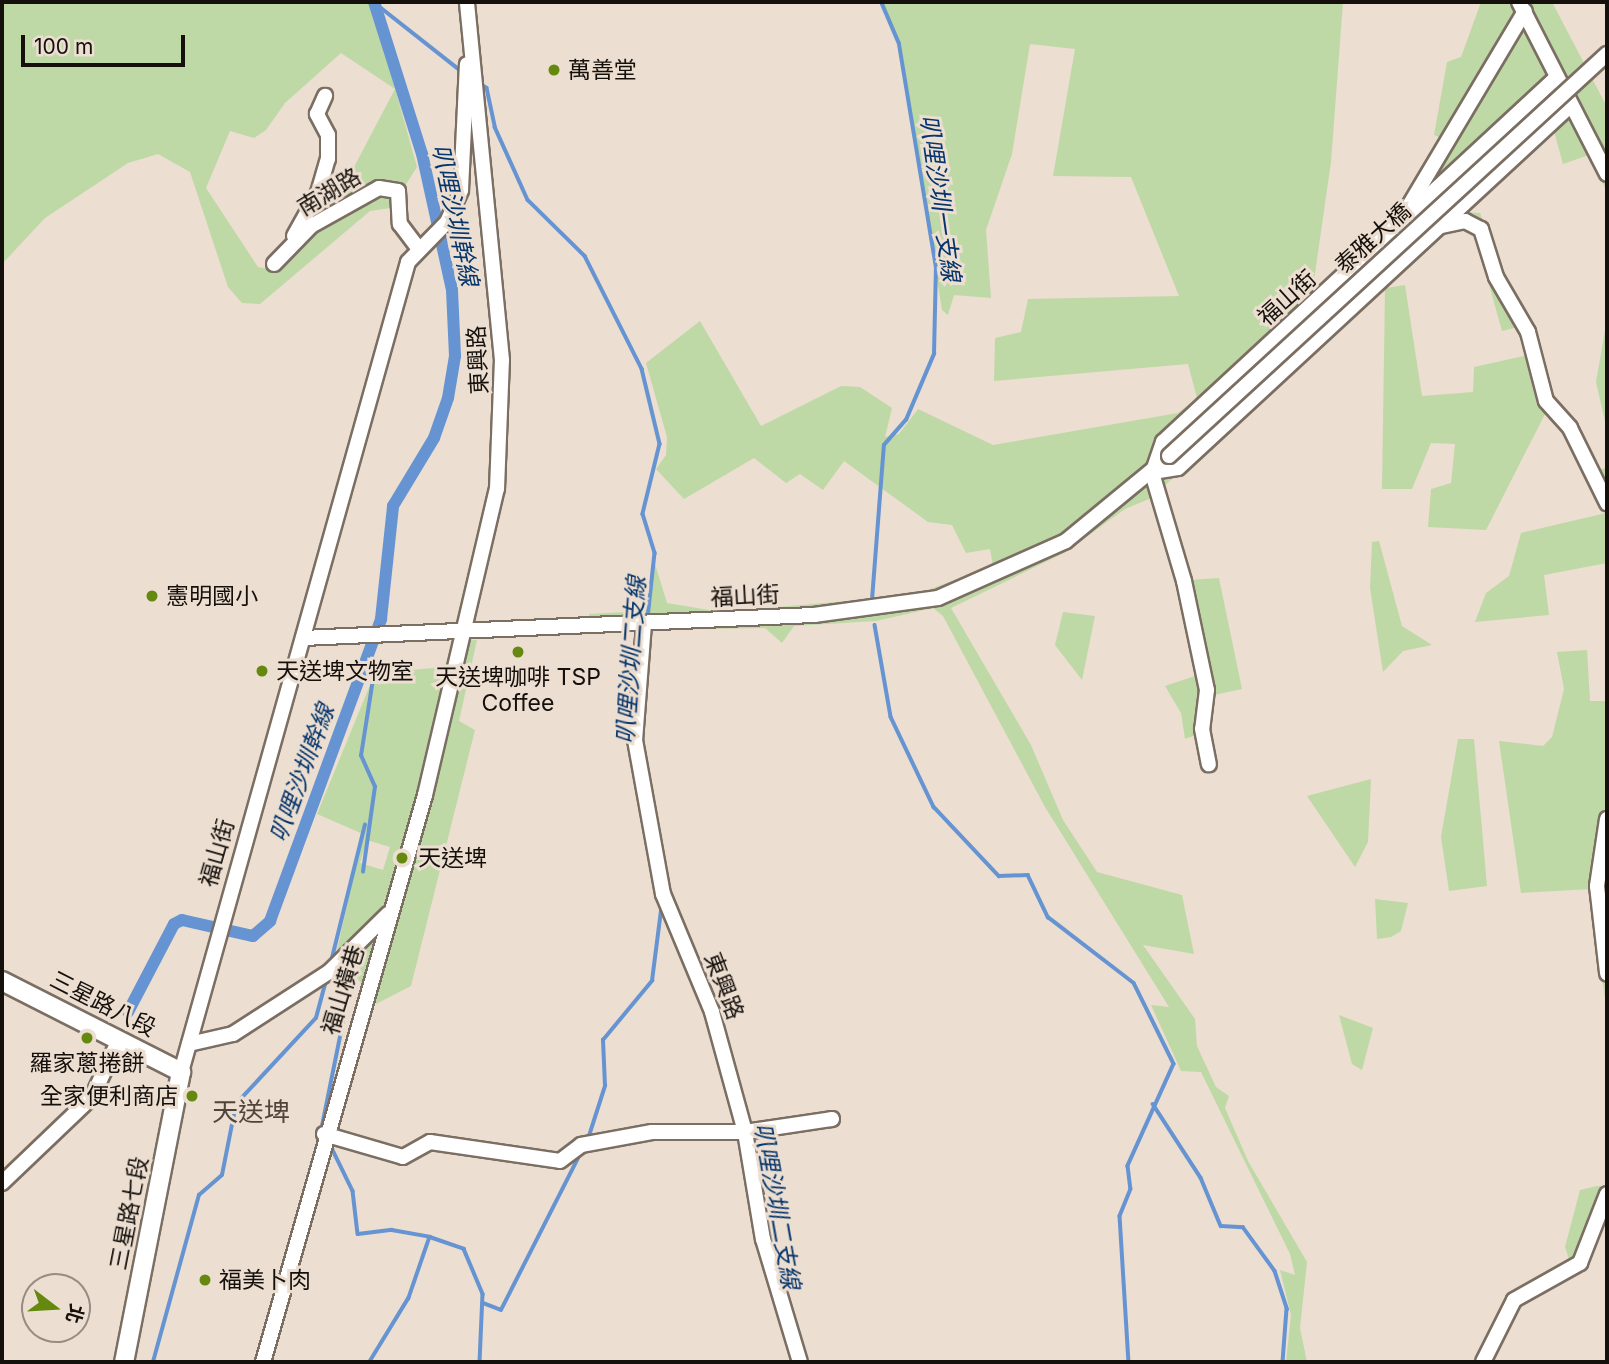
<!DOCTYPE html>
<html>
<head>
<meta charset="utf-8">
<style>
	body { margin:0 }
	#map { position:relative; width:1609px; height:1364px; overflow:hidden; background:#ecded0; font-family:Inter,"Noto Sans TC",sans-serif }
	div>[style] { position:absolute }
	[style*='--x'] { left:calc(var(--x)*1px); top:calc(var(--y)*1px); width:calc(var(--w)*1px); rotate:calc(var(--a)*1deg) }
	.green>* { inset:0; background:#bed9a6 }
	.stream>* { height:3.5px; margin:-1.75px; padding:0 1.75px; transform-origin:1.75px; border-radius:1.75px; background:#6694d2 }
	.canal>* { height:12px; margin:-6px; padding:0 6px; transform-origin:6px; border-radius:6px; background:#6694d2 }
	.roads { filter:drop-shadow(2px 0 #7b6e62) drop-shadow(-2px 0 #7b6e62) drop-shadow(0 2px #7b6e62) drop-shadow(0 -2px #7b6e62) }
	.minor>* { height:14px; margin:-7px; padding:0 7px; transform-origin:7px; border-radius:7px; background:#fff }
	.major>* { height:18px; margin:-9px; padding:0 9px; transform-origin:9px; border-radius:9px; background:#fff }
	.bridges { filter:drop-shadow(2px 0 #7b6e62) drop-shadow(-2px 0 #7b6e62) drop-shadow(0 2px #7b6e62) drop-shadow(0 -2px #7b6e62) }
	.minor-bridge>* { height:14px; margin:-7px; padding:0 7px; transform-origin:7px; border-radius:7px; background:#fff }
	.dots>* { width:19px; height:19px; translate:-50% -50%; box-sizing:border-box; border:4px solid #ecded0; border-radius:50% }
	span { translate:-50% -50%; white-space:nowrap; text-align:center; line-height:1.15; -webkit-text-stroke:6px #ecded0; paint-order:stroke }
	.poi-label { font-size:23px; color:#15100c }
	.left { translate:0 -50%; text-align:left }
	.right { translate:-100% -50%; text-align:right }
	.street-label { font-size:23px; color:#15100c }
	.water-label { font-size:24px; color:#05356c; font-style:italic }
	.quarter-label { font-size:26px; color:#50453a }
	.frame { position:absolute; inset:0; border:4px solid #15100c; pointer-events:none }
	.north { position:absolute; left:21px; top:1273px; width:70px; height:70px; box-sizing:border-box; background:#ecded0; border:2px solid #968c82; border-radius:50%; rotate:107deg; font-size:19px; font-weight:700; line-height:28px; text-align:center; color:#15100c }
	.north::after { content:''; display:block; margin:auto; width:24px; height:32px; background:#65890f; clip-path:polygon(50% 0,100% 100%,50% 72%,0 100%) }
	.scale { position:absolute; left:21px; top:35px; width:164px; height:32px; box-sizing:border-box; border:4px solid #15100c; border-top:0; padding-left:9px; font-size:21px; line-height:24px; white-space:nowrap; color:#15100c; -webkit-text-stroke:5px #ecded0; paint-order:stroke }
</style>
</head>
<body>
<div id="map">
	<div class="green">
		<div style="clip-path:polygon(evenodd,2px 2px,371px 2px,417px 167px,391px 208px,370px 211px,260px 304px,242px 303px,228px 287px,190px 172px,158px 154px,128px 163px,45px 218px,2px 264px,2px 2px,341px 53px,395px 89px,354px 167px,290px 257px,274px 270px,258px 267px,206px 188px,230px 131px,254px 138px,266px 130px,285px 103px,341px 53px)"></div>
		<div style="clip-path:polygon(evenodd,881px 2px,1343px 2px,1331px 162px,1312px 294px,1391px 226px,1442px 138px,1434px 135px,1447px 62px,1461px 57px,1481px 2px,1552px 2px,1607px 107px,1607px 192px,1589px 155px,1563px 164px,1554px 131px,1465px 212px,1480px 213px,1503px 276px,1525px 308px,1548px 393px,1578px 427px,1595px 470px,1607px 468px,1607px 563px,1544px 575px,1549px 615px,1475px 622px,1486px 593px,1509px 576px,1521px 533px,1606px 513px,1573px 444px,1545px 414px,1486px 530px,1428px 527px,1431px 489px,1451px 483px,1455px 444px,1431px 443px,1412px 489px,1382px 489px,1385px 289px,1163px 487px,1189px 580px,1219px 578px,1242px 689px,1214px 695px,1206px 731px,1185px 739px,1181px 713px,1165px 686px,1198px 675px,1154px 497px,1125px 509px,1064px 553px,951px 608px,1031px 745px,1063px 820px,1097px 872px,1182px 895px,1194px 954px,1143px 945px,1195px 1019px,1197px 1046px,1216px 1087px,1229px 1096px,1225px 1108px,1248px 1161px,1307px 1262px,1300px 1328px,1307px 1362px,1286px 1362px,1291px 1315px,1280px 1270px,1295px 1275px,1290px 1254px,1201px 1072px,1181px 1071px,1151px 1005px,1169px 1007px,1045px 807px,943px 616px,933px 608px,876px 621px,794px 626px,782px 643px,765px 628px,590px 631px,589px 614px,644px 611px,655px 564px,667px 603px,721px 612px,914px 595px,993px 566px,990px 549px,966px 553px,952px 525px,928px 522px,844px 461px,823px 490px,800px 474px,786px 483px,754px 458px,684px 499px,656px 469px,666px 455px,667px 437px,646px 363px,700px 321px,761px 426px,841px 386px,860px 387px,892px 408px,885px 437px,899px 434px,918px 409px,993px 445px,1178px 413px,1197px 398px,1188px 364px,994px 381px,995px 338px,1021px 332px,1028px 299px,1179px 296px,1131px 177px,1053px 176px,1075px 49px,1030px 44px,1012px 154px,986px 230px,991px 298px,954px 295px,948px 315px,942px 310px,901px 52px,881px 2px,1466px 225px,1473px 227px,1502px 331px,1522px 326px,1528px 355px,1474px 367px,1473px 392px,1422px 396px,1405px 285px,1386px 288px,1443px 232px,1466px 225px)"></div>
		<div style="clip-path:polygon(1607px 319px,1607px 430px,1596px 382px)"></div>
		<div style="clip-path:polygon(1379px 541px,1402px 626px,1432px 645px,1403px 651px,1383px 672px,1370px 588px,1372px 542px)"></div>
		<div style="clip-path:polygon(1063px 612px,1095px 616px,1082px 680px,1055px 645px)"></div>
		<div style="clip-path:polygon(evenodd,477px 640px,459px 721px,475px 730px,411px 986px,376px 1004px,337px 950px,363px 834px,317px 814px,375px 673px,445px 667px,452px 641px,477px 640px,367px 840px,390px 847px,383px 870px,360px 863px,367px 840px)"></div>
		<div style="clip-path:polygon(1587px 650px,1590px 701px,1607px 701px,1607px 1015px,1591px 889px,1521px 893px,1499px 741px,1543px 746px,1552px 737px,1564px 689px,1557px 652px)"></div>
		<div style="clip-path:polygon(1458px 739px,1474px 739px,1487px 886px,1449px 891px,1441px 837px)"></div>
		<div style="clip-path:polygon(1371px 779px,1368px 842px,1355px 867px,1307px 796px)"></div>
		<div style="clip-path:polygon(1375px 899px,1408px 903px,1401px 931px,1391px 937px,1377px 939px)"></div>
		<div style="clip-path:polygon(1339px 1015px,1373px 1028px,1362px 1070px,1352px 1064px)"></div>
		<div style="clip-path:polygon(1597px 1186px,1607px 1186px,1607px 1204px,1584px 1269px,1519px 1300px,1490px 1353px,1495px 1362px,1477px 1362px,1502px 1303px,1571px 1265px,1565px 1247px,1580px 1190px)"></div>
	</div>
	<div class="stream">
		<div style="--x:375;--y:3;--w:110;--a:38.3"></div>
		<div style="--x:479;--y:83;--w:9;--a:32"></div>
		<div style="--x:487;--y:88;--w:40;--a:78"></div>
		<div style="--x:495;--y:127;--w:80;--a:65.7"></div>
		<div style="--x:528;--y:200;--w:80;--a:44.5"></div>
		<div style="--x:585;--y:256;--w:127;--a:63.2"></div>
		<div style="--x:642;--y:369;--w:77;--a:76.5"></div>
		<div style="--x:660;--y:444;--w:72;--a:103.7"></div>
		<div style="--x:643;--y:514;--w:41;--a:72.9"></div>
		<div style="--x:655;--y:553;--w:66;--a:96.1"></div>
		<div style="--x:872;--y:600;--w:155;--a:-85.6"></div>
		<div style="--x:884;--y:445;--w:33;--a:-49"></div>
		<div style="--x:906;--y:420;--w:72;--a:-67"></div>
		<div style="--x:934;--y:354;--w:86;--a:-88.7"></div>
		<div style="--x:936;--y:268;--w:227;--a:-99.4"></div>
		<div style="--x:899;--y:44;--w:46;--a:-113.2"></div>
		<div style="--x:875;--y:625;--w:93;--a:80.1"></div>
		<div style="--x:891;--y:717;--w:100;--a:64.5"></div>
		<div style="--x:934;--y:807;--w:95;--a:46.7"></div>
		<div style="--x:999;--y:876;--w:29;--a:-2"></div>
		<div style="--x:1028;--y:875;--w:47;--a:64.5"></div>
		<div style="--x:1048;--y:917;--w:108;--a:37.5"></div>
		<div style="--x:1134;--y:983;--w:90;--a:63.7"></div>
		<div style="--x:1174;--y:1064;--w:112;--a:114.3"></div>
		<div style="--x:1128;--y:1166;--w:23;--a:83"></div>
		<div style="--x:1131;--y:1189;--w:29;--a:112"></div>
		<div style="--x:1120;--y:1216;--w:146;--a:86.5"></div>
		<div style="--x:363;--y:872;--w:86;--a:-82"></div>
		<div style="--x:375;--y:787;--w:34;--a:-114"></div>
		<div style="--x:361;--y:756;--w:90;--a:-81.1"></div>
		<div style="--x:375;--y:667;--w:19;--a:-106"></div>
		<div style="--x:332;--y:958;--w:137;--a:-76.1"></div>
		<div style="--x:1153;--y:1104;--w:88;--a:57"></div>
		<div style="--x:1201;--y:1178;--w:52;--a:67.4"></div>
		<div style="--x:1221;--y:1226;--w:22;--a:3"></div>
		<div style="--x:1243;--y:1227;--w:54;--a:54"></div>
		<div style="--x:1275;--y:1271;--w:40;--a:72"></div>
		<div style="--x:1287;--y:1309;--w:53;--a:94.3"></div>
		<div style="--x:321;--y:1131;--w:177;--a:-78.6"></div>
		<div style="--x:588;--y:1139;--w:56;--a:-72.2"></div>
		<div style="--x:605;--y:1086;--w:46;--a:-92.5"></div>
		<div style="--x:603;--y:1040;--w:77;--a:-50.3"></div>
		<div style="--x:652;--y:981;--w:71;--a:-82.7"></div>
		<div style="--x:330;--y:1144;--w:52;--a:63.9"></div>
		<div style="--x:353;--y:1191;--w:43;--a:83.4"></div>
		<div style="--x:358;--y:1234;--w:34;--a:-7"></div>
		<div style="--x:392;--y:1230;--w:39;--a:10"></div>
		<div style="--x:430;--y:1237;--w:65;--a:109"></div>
		<div style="--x:409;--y:1298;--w:75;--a:121.4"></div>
		<div style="--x:430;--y:1237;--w:36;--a:19"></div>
		<div style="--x:464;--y:1249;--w:49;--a:67.1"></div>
		<div style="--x:483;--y:1294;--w:68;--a:92.5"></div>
		<div style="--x:483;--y:1303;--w:19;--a:21"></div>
		<div style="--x:501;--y:1310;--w:177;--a:-63.1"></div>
		<div style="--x:153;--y:1362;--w:173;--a:-74.6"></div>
		<div style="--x:199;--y:1195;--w:30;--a:-41"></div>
		<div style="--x:222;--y:1175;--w:72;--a:-78.8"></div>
		<div style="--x:236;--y:1104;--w:117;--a:-47.1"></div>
		<div style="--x:316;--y:1018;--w:38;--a:-75"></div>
	</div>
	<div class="canal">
		<div style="--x:128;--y:1012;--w:99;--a:-62.4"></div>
		<div style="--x:174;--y:924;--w:9;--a:-27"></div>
		<div style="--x:182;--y:920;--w:73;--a:12.7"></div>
		<div style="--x:253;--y:936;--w:23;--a:-41"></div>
		<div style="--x:270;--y:921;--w:322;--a:-69.8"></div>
		<div style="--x:381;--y:619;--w:114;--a:-83.9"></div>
		<div style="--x:393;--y:506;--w:79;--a:-58.9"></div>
		<div style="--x:434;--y:438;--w:42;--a:-70.7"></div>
		<div style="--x:448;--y:398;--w:43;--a:-80.5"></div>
		<div style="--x:455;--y:356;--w:66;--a:-92.6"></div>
		<div style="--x:452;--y:290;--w:139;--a:-102.4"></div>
		<div style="--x:422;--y:154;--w:159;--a:-107.5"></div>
	</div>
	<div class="roads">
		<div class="minor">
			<div style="--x:1519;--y:2;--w:193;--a:62.9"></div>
			<div style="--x:1404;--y:214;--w:236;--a:-59.2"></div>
			<div style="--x:1442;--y:226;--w:24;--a:-12"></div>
			<div style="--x:1465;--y:221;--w:18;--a:27"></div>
			<div style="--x:1481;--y:229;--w:50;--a:72.6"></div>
			<div style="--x:1496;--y:277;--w:64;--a:59.8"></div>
			<div style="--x:1528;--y:332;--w:71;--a:75.4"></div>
			<div style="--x:1546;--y:401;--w:36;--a:48"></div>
			<div style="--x:1570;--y:428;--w:84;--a:63.7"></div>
			<div style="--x:294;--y:236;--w:49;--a:-60.8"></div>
			<div style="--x:318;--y:193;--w:35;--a:-74"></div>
			<div style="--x:328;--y:159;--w:24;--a:-90"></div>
			<div style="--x:328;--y:135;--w:24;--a:-118"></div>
			<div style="--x:317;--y:114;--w:20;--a:-66"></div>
			<div style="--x:274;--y:264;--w:53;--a:-45.8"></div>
			<div style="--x:311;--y:226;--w:78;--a:-29.2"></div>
			<div style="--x:379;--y:188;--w:19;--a:9"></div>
			<div style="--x:398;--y:191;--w:33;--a:87"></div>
			<div style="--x:400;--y:224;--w:31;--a:53"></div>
			<div style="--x:1154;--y:468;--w:28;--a:-71"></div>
			<div style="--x:1163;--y:442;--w:536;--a:-42.81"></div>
			<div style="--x:1153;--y:472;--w:25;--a:-9"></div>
			<div style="--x:1178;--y:468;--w:534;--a:-42.72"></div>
			<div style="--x:1152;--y:473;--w:113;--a:73.5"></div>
			<div style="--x:1184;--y:581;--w:111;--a:78.1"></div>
			<div style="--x:1207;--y:690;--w:39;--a:97"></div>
			<div style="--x:1202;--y:729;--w:36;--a:79"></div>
			<div style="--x:644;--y:624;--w:116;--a:94.4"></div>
			<div style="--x:635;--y:740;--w:157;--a:79.7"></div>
			<div style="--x:663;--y:894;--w:128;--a:67.4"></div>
			<div style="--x:712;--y:1012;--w:124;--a:74.6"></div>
			<div style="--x:745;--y:1132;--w:109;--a:80.5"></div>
			<div style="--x:763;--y:1239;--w:128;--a:73.3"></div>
			<div style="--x:303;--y:638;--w:512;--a:-2.58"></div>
			<div style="--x:814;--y:615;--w:125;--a:-7.8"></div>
			<div style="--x:938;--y:598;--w:140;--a:-24"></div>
			<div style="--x:1066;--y:541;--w:134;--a:-39.5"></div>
			<div style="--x:1607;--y:819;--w:68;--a:98.5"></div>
			<div style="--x:1597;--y:886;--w:88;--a:83.4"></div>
			<div style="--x:189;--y:1044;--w:45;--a:-12.8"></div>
			<div style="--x:233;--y:1034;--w:114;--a:-32.9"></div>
			<div style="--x:329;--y:972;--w:83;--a:-44.5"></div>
			<div style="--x:181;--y:1072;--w:841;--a:-74.34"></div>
			<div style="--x:408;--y:262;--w:56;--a:-45.7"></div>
			<div style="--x:447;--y:222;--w:35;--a:-66"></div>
			<div style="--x:461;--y:190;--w:126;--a:-87.3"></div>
			<div style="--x:324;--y:1134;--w:82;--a:16.2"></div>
			<div style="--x:403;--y:1157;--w:31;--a:-29"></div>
			<div style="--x:430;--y:1142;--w:131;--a:8.3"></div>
			<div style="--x:560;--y:1161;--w:26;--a:-37"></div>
			<div style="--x:581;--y:1145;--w:72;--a:-10.4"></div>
			<div style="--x:652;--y:1132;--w:93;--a:0"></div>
			<div style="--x:745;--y:1132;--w:88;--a:-8.5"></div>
			<div style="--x:2;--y:1183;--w:124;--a:-43.7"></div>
			<div style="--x:92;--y:1097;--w:63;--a:-64.7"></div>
			<div style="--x:263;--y:1362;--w:590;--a:-74.05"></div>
			<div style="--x:425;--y:795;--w:314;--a:-76.8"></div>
			<div style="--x:497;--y:489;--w:129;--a:-87.8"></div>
			<div style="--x:502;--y:360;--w:360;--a:-95.6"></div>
			<div style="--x:1483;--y:1362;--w:69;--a:-63.4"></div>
			<div style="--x:1514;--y:1300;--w:76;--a:-29.3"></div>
			<div style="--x:1580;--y:1263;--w:74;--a:-68.6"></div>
		</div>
		<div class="major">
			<div style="--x:2;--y:981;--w:201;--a:26.9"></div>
			<div style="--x:181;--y:1072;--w:296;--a:101.1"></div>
		</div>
	</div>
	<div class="bridges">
		<div class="minor-bridge">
			<div style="--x:1169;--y:456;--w:595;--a:-42.55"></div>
		</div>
	</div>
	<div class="dots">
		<div style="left:554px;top:70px;background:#65890f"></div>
		<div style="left:152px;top:596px;background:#65890f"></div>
		<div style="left:518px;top:652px;background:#65890f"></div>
		<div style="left:262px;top:671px;background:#65890f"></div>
		<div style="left:402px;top:858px;background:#65890f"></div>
		<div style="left:87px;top:1038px;background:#65890f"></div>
		<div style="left:192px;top:1096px;background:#65890f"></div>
		<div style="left:205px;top:1280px;background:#65890f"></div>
	</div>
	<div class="poi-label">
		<span class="left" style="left:568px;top:70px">萬善堂</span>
		<span class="left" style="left:166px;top:596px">憲明國小</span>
		<span class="left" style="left:276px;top:671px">天送埤文物室</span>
		<span style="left:518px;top:690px">天送埤咖啡 TSP<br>Coffee</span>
		<span class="left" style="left:418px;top:858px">天送埤</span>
		<span style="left:87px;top:1063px">羅家蔥捲餅</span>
		<span class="right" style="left:178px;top:1096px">全家便利商店</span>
		<span class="left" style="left:219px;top:1280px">福美卜肉</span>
	</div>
	<div class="street-label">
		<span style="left:329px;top:192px;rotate:-31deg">南湖路</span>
		<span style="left:1373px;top:238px;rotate:-42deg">泰雅大橋</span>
		<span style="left:1287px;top:298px;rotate:-42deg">福山街</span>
		<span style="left:478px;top:360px;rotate:-93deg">東興路</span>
		<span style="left:745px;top:596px;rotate:-3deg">福山街</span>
		<span style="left:217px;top:853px;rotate:-74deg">福山街</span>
		<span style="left:724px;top:986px;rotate:69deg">東興路</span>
		<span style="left:343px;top:990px;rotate:-73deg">福山橫巷</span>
		<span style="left:103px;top:1004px;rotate:27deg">三星路八段</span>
		<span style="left:129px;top:1213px;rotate:-79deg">三星路七段</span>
	</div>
	<div class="water-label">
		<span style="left:940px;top:198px;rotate:82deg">叭哩沙圳一支線</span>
		<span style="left:455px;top:215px;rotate:78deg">叭哩沙圳幹線</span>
		<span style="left:631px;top:660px;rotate:-86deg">叭哩沙圳二支線</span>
		<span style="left:302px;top:773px;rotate:-70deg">叭哩沙圳幹線</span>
		<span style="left:777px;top:1206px;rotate:80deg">叭哩沙圳二支線</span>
	</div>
	<div class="quarter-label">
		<span style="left:251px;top:1112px">天送埤</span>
	</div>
	<div class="frame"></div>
	<div class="north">北</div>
	<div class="scale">100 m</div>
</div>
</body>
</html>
